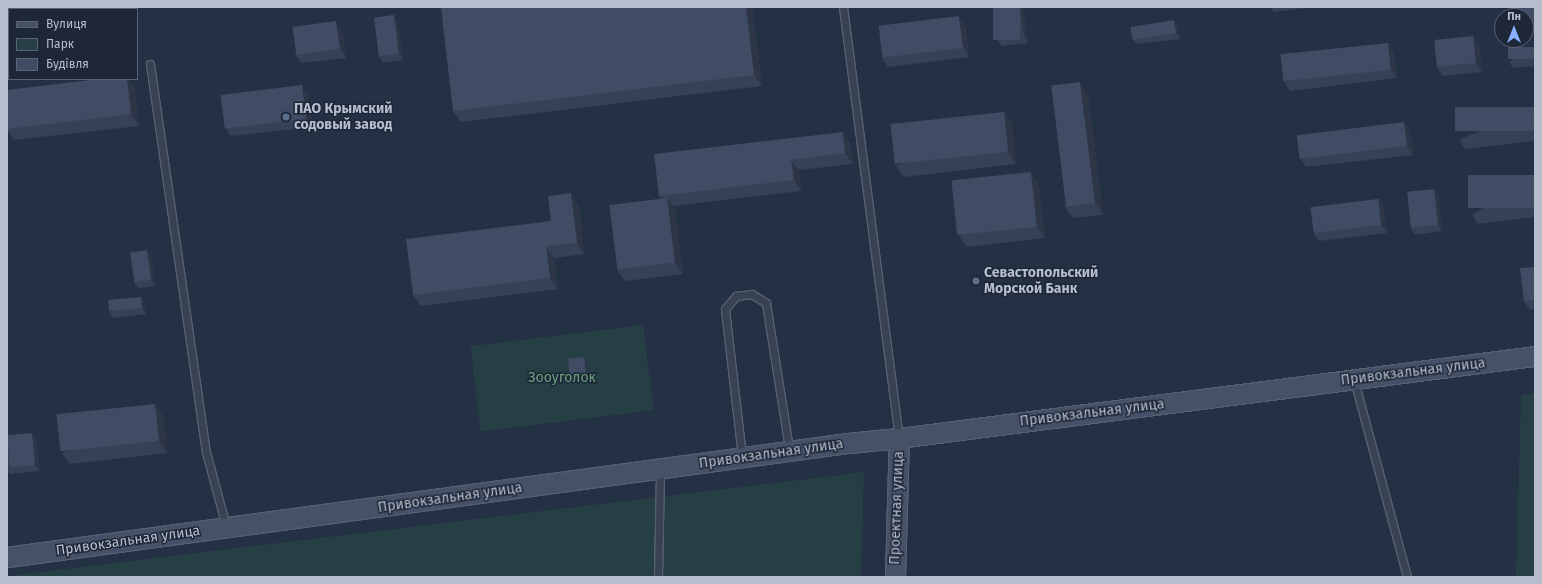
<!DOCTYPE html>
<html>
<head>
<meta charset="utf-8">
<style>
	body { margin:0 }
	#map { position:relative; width:1542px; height:584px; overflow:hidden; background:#243044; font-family:"Fira Sans",sans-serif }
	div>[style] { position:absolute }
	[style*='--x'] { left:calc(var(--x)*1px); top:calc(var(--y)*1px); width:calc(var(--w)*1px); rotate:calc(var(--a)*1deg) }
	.green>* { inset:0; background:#263f44; transform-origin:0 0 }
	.roads { filter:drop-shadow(1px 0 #576070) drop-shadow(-1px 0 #576070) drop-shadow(0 1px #576070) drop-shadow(0 -1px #576070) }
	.lane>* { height:7px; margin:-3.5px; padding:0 3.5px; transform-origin:3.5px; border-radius:3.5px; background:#384253 }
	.secondary>* { height:19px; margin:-9.5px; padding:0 9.5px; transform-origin:9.5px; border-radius:9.5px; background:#465066 }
	.wall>* { inset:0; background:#374156 }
	.shaded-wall>* { inset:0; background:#2d3546 }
	.building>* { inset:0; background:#404c64; transform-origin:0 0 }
	.dots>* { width:11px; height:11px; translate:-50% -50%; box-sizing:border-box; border:2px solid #1d2738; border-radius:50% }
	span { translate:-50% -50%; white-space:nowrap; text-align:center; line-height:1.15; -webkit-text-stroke:3px #1d2738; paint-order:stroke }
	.poi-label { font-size:14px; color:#b6bdcd; font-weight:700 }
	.left { translate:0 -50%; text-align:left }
	.street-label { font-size:14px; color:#b6bdcd }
	.park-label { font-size:14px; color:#6ba07a }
	.frame { position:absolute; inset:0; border:8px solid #b6bdcd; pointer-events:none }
	.legend { position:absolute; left:8px; top:8px; width:130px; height:72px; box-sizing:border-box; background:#1d2738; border:1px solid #5a6374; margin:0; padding:5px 7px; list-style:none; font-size:12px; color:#b6bdcd }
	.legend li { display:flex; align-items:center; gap:8px; height:20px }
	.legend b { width:20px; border:1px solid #5a6374 }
	.north { position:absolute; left:1494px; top:8px; width:40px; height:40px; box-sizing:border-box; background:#1d2738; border:1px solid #5a6374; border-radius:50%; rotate:0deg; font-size:11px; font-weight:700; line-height:16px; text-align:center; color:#b6bdcd }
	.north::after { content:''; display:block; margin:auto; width:14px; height:18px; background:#88afff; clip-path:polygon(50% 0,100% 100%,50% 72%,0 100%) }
</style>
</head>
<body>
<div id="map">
	<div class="green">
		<div style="left:643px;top:325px;width:86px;height:174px;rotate:83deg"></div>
		<div style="clip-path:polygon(1535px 393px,1535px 577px,1516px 577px,1521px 395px)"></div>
		<div style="clip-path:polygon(864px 472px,861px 577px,7px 577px,7px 576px)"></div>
	</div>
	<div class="roads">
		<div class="lane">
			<div style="--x:843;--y:7;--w:435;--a:82.6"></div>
			<div style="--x:150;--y:64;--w:392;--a:81.8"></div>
			<div style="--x:206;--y:452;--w:77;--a:74.9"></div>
			<div style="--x:1354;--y:380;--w:204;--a:74.9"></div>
			<div style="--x:742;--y:456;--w:148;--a:-96.6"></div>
			<div style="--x:725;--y:309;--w:17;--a:-50"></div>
			<div style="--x:736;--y:296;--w:16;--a:-7"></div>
			<div style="--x:752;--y:294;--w:17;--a:33"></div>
			<div style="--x:766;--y:303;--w:148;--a:81"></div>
			<div style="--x:658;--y:577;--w:108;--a:-88.9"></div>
		</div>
		<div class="secondary">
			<div style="--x:7;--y:557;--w:849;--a:-7.72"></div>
			<div style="--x:848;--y:443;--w:51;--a:-5.6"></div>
			<div style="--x:899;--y:438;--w:641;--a:-7.35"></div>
			<div style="--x:895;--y:577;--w:139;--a:-88.4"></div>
		</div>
	</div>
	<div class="wall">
		<div style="clip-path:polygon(752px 7px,762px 86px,461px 122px,453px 111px)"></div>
		<div style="clip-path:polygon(993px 7px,1023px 7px,1024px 9px,1028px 43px,1002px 46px,997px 40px)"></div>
		<div style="clip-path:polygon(1271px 7px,1314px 7px,1274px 12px)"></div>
		<div style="clip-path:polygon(1535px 7px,1535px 28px,1526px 29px,1526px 16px)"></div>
		<div style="clip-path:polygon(398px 21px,403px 60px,383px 63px,379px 57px)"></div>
		<div style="clip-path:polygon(965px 25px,969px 57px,888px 67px,882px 58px)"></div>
		<div style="clip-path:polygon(1178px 26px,1180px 39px,1136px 44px,1132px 38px)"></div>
		<div style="clip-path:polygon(342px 30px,346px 58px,301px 63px,295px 54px)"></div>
		<div style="clip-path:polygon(1473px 36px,1479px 45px,1482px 72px,1443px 76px,1437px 68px)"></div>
		<div style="clip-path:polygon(1535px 47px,1535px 66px,1513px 68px,1509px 62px)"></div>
		<div style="clip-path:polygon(1394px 52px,1397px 78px,1290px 91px,1284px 82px)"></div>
		<div style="clip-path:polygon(134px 87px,139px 126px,14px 140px,7px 130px,7px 90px)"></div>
		<div style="clip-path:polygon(308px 94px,312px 127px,231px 136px,225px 127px)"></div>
		<div style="clip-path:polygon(1088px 94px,1103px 215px,1073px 218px,1065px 207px)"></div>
		<div style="clip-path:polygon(1535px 107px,1535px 141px,1465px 149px,1459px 140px)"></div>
		<div style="clip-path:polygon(1004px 112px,1012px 124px,1016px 164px,904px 177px,896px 166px)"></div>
		<div style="clip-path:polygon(1410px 131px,1413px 155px,1306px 167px,1300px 158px)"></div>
		<div style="clip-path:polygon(850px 142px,853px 164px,799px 170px,801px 191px,672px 206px,675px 209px,683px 274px,625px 281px,617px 270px,661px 199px,659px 196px)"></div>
		<div style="clip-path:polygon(1535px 175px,1535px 217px,1478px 224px,1472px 215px)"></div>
		<div style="clip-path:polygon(1039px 184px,1045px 238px,967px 247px,959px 236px)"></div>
		<div style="clip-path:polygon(1434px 189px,1438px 195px,1442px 231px,1415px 235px,1411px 229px)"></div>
		<div style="clip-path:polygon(1378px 199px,1384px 208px,1387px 233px,1319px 241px,1313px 233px)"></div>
		<div style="clip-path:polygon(579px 205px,584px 254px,554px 258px,558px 289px,421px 306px,413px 295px,551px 221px)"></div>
		<div style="clip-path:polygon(151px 256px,155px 286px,138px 288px,134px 282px)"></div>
		<div style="clip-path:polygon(1535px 267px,1535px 309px,1530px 310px,1524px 301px)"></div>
		<div style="clip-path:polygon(141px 297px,145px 303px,146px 314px,113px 318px,109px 312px)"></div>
		<div style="clip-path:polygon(584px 357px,588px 363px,590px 381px,574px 383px,570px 377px)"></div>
		<div style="clip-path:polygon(163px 415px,167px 453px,70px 464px,62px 453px)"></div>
		<div style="clip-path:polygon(7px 436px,36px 439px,40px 471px,10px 474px,7px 470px)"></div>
	</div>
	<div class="shaded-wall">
		<div style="clip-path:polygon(746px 7px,752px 7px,762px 86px,754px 75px)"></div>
		<div style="clip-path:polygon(1020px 7px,1023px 7px,1024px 9px,1028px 43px,1024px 37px)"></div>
		<div style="clip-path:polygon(394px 15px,398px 21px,403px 60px,399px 54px)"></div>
		<div style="clip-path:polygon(959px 16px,965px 25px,969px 57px,963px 48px)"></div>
		<div style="clip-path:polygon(1174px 20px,1178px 26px,1180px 39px,1176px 33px)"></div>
		<div style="clip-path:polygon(336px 21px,342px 30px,346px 58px,340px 49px)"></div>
		<div style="clip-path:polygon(1473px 36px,1479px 45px,1482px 72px,1476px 63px)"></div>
		<div style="clip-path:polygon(1388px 43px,1394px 52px,1397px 78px,1391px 70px)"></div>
		<div style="clip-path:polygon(127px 79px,129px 79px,134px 87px,139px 126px,131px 114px)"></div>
		<div style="clip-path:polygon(1080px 82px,1088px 94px,1103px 215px,1095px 203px)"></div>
		<div style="clip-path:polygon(302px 85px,308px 94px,312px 127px,306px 119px)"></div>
		<div style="clip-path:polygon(1004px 112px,1012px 124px,1016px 164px,1008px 152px)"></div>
		<div style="clip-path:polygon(1404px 122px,1410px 131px,1413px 155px,1407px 146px)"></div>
		<div style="clip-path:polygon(843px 132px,850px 142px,853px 164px,845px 153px)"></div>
		<div style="clip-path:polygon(791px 160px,799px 170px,801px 191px,794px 180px)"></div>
		<div style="clip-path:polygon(1031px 172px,1039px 184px,1045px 238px,1037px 227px)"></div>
		<div style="clip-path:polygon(1434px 189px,1438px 195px,1442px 231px,1438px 225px)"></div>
		<div style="clip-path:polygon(571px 193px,579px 205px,584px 254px,577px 243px)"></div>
		<div style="clip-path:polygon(667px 198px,675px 209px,683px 274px,675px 263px)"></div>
		<div style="clip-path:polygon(1378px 199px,1384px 208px,1387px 233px,1381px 225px)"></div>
		<div style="clip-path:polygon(546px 246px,554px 258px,558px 289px,550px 278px)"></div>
		<div style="clip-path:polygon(147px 250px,151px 256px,155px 286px,151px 280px)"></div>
		<div style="clip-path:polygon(141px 297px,145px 303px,146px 314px,142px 308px)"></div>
		<div style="clip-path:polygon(584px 357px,588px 363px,590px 381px,586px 375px)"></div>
		<div style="clip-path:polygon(155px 404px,163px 415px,167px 453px,159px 441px)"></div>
		<div style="clip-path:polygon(32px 433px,36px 439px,40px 471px,35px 465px)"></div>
	</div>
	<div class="building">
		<div style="clip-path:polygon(441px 7px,746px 7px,754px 75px,453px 111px)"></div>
		<div style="left:993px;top:7px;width:27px;height:33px"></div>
		<div style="clip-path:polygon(1515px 7px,1535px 7px,1535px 20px,1526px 21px,1526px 16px,1516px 16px)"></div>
		<div style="left:394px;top:15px;width:39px;height:20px;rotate:83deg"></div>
		<div style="left:959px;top:16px;width:32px;height:81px;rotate:83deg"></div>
		<div style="left:1174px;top:20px;width:13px;height:44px;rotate:81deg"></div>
		<div style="left:336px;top:21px;width:28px;height:44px;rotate:82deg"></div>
		<div style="left:1473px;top:36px;width:27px;height:39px;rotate:84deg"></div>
		<div style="left:1388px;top:43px;width:27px;height:108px;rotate:84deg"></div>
		<div style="left:1535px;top:47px;width:12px;height:27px;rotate:90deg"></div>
		<div style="clip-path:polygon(99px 79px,127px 79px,131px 114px,7px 129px,7px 90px)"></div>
		<div style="left:1080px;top:82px;width:122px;height:29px;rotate:83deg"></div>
		<div style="left:302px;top:85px;width:34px;height:82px;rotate:83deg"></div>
		<div style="left:1535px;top:107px;width:24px;height:80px;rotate:90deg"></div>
		<div style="left:1004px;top:112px;width:40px;height:114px;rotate:84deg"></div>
		<div style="left:1404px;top:122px;width:24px;height:108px;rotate:83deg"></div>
		<div style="clip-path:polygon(843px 132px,845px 153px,791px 160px,794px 180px,659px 196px,654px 154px)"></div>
		<div style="left:1031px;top:172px;width:55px;height:80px;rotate:84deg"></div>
		<div style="left:1535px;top:175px;width:33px;height:67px;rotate:90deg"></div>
		<div style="left:1434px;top:189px;width:36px;height:27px;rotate:84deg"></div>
		<div style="clip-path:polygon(571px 193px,577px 243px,546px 246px,550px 278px,413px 295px,406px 239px,551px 221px,548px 196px)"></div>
		<div style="left:667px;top:198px;width:65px;height:58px;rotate:83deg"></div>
		<div style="left:1378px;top:199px;width:26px;height:68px;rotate:83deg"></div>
		<div style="left:147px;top:250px;width:30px;height:17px;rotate:82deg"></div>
		<div style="clip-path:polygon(1535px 267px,1535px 300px,1524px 301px,1520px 268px)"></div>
		<div style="left:141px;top:297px;width:11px;height:33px;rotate:85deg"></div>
		<div style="left:584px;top:357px;width:18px;height:16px;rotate:84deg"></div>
		<div style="left:155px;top:404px;width:37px;height:99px;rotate:84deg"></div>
		<div style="left:32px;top:433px;width:32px;height:25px;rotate:85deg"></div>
	</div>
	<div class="dots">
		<div style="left:286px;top:117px;background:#5c6f8a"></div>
		<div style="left:976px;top:281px;background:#5c6f8a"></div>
	</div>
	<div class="poi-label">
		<span class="left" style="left:294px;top:117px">ПАО Крымский<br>содовый завод</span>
		<span class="left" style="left:984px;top:281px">Севастопольский<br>Морской Банк</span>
	</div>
	<div class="street-label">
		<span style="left:1413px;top:372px;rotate:-7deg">Привокзальная улица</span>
		<span style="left:1092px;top:413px;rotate:-7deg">Привокзальная улица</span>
		<span style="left:771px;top:454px;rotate:-8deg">Привокзальная улица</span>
		<span style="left:450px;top:498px;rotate:-8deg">Привокзальная улица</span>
		<span style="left:897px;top:508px;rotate:-88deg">Проектная улица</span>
		<span style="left:128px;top:541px;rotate:-8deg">Привокзальная улица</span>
	</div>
	<div class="park-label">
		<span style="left:562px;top:378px">Зооуголок</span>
	</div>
	<div class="frame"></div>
	<ul class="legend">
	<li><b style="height:5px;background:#465066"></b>Вулиця</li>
	<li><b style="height:11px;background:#263f44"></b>Парк</li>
	<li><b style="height:11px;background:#404c64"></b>Будівля</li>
	</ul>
	<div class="north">Пн</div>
</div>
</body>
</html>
